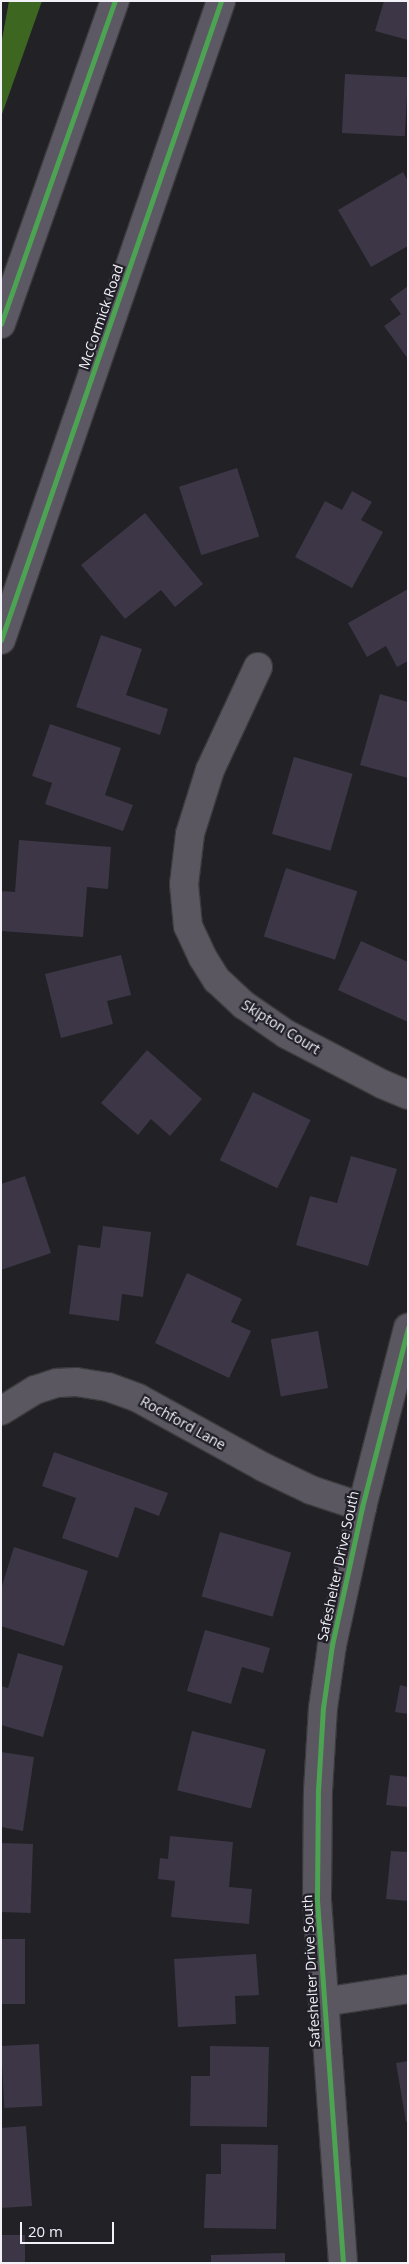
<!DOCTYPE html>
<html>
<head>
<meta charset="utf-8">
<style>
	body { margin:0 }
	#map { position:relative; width:409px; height:2264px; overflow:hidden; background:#222125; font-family:"Open Sans",sans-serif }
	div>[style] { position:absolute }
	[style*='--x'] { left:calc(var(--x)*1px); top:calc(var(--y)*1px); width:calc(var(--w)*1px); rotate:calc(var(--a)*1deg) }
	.water>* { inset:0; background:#3d6621 }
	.building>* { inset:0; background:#3c3646; transform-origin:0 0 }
	.roads { filter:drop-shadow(1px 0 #3b3b3d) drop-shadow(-1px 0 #3b3b3d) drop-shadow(0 1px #3b3b3d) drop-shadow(0 -1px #3b3b3d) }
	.minor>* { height:28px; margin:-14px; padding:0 14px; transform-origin:14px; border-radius:14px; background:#5a5761 }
	.major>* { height:28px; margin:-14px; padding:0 14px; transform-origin:14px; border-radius:14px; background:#5c5864 }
	.cycleway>* { height:5px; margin:-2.5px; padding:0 2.5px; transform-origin:2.5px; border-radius:2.5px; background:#4ca352 }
	span { translate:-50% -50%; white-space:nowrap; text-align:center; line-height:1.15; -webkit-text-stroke:4.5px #211f27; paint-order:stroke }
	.street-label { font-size:14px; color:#f2f1f7 }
	.frame { position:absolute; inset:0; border:2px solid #f2f1f7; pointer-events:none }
	.scale { position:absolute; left:20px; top:2222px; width:94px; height:22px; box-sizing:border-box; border:2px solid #f2f1f7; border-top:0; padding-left:6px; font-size:15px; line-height:18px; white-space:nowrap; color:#f2f1f7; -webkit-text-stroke:4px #211f27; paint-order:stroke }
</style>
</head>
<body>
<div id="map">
	<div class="water">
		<div style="clip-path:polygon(9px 1px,42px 1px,1px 117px,1px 45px)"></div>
	</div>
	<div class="building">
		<div style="clip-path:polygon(384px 1px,408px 1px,408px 40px,375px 31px)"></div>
		<div style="left:345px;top:74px;width:63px;height:59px;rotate:3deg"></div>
		<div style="clip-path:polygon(403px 172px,408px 181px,408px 246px,371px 267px,338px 210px)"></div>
		<div style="clip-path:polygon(408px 286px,408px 359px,384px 326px,401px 314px,390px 299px)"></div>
		<div style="left:237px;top:468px;width:72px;height:61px;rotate:72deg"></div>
		<div style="clip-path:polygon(352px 491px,372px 502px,361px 520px,383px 532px,352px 588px,295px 557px,325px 501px,342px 510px)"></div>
		<div style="clip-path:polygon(145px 513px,203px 584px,175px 607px,161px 590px,125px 619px,81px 565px)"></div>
		<div style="clip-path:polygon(408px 589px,408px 661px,397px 667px,386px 646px,367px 657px,348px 623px)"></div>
		<div style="clip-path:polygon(101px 635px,142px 649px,126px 695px,168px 709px,160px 735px,76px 707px)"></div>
		<div style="clip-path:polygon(380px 694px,408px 702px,408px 778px,360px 765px)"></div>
		<div style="clip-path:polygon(50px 724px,121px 748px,105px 795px,133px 805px,123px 831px,45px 804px,52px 783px,32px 776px)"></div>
		<div style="left:294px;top:757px;width:61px;height:80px;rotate:16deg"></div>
		<div style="clip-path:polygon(19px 840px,111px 847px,108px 889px,87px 887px,83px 937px,1px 931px,1px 891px,15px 892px)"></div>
		<div style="left:286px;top:868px;width:75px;height:72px;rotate:18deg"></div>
		<div style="clip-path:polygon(361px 941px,408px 962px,408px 1022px,338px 990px)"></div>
		<div style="clip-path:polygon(121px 955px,131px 995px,107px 1001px,113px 1024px,61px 1038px,45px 974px)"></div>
		<div style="clip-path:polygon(147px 1050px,202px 1099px,170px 1136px,151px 1119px,138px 1135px,101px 1103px)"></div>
		<div style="left:253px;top:1092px;width:64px;height:76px;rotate:26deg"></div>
		<div style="clip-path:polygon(351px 1156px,397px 1169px,368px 1266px,296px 1245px,310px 1196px,337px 1203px)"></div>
		<div style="clip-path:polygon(25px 1176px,51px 1253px,1px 1270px,1px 1184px)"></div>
		<div style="clip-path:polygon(103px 1226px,151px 1232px,143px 1297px,122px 1294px,119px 1321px,69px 1314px,78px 1245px,100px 1248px)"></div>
		<div style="clip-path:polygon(187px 1273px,242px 1299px,231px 1322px,251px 1331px,229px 1378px,155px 1343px)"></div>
		<div style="left:318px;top:1331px;width:58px;height:48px;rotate:80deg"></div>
		<div style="clip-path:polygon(54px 1452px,168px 1493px,159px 1516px,135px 1507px,118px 1558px,62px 1538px,76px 1498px,42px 1486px)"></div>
		<div style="left:220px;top:1532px;width:74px;height:67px;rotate:16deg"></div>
		<div style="clip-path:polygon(14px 1547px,88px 1571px,64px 1646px,1px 1626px,1px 1589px)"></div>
		<div style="clip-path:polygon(205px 1630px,270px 1648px,263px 1673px,242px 1667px,231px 1704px,187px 1691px)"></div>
		<div style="clip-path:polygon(18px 1653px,63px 1666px,43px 1737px,1px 1725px,1px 1686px,8px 1688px)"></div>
		<div style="clip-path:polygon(400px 1685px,408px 1687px,408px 1714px,395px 1712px)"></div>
		<div style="left:192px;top:1731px;width:76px;height:61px;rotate:14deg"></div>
		<div style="clip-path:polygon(1px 1752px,34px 1757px,23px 1831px,1px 1827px)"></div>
		<div style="clip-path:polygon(390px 1775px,408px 1777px,408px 1807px,386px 1805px)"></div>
		<div style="clip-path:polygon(170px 1836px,233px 1842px,229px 1887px,252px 1889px,249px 1924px,171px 1917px,175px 1881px,158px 1879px,160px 1858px,168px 1859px)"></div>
		<div style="left:1px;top:1843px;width:32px;height:69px;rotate:2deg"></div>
		<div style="clip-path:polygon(391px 1851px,408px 1852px,408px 1901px,386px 1899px)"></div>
		<div style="left:1px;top:1939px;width:24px;height:65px"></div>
		<div style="clip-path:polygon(256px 1954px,259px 1995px,235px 1996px,236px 2024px,178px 2027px,174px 1959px)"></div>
		<div style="left:39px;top:2044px;width:62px;height:38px;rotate:87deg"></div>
		<div style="clip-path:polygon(210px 2046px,269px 2047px,267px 2127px,190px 2126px,191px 2076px,210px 2076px)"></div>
		<div style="clip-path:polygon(408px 2061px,408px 2121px,406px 2122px,396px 2063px)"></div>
		<div style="clip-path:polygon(26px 2126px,32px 2206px,1px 2208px,1px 2128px)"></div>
		<div style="clip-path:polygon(221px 2144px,278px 2145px,276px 2229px,204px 2228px,206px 2174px,221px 2174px)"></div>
		<div style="left:1px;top:2235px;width:24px;height:28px"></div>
		<div style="clip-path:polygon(285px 2253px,285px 2263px,211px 2263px,211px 2255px)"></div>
	</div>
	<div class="roads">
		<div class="minor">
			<div style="--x:258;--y:667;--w:114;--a:115"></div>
			<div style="--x:210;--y:770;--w:67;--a:107.4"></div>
			<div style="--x:190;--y:834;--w:50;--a:96.8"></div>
			<div style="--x:184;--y:884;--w:42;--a:84.6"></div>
			<div style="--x:188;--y:926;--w:35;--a:65"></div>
			<div style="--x:203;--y:958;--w:26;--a:58"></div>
			<div style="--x:217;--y:980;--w:37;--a:43"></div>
			<div style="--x:244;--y:1005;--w:51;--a:34.6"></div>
			<div style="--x:286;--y:1034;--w:108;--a:27.5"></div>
			<div style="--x:382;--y:1084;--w:28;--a:23"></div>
			<div style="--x:1;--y:1411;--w:40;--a:-32"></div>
			<div style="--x:35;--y:1390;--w:23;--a:-18"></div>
			<div style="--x:57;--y:1383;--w:19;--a:-3"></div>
			<div style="--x:76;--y:1382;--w:32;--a:9"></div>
			<div style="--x:108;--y:1387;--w:32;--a:20"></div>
			<div style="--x:138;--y:1398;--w:143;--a:28.9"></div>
			<div style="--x:263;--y:1467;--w:53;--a:25.6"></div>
			<div style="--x:311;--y:1490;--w:54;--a:18.4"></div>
			<div style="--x:323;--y:2002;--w:86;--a:-8.7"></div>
			<div style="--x:343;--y:2263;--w:365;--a:-94.1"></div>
			<div style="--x:317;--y:1899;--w:108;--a:-89.5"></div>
			<div style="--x:318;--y:1791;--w:83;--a:-86.6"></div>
			<div style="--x:323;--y:1708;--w:64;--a:-81.9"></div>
			<div style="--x:332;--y:1645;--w:141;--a:-77.7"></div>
			<div style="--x:362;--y:1507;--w:185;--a:-75.6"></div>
		</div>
		<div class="major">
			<div style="--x:1;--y:324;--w:343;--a:-70.6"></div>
			<div style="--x:1;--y:640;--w:676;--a:-71"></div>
		</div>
	</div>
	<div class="cycleway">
		<div style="--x:1;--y:324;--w:343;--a:-70.6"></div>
		<div style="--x:1;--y:640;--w:676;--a:-71"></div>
		<div style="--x:343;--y:2263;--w:365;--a:-94.1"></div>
		<div style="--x:317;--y:1899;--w:108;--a:-89.5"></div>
		<div style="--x:318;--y:1791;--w:83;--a:-86.6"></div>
		<div style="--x:323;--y:1708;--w:64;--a:-81.9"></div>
		<div style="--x:332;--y:1645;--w:141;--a:-77.7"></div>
		<div style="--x:362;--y:1507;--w:185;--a:-75.6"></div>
	</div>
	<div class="street-label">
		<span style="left:101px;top:317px;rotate:-71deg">McCormick Road</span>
		<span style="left:281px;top:1027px;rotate:32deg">Skipton Court</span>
		<span style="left:183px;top:1423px;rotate:29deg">Rochford Lane</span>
		<span style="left:338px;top:1566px;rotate:-78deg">Safeshelter Drive South</span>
		<span style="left:311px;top:1971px;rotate:-93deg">Safeshelter Drive South</span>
	</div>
	<div class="frame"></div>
	<div class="scale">20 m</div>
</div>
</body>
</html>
